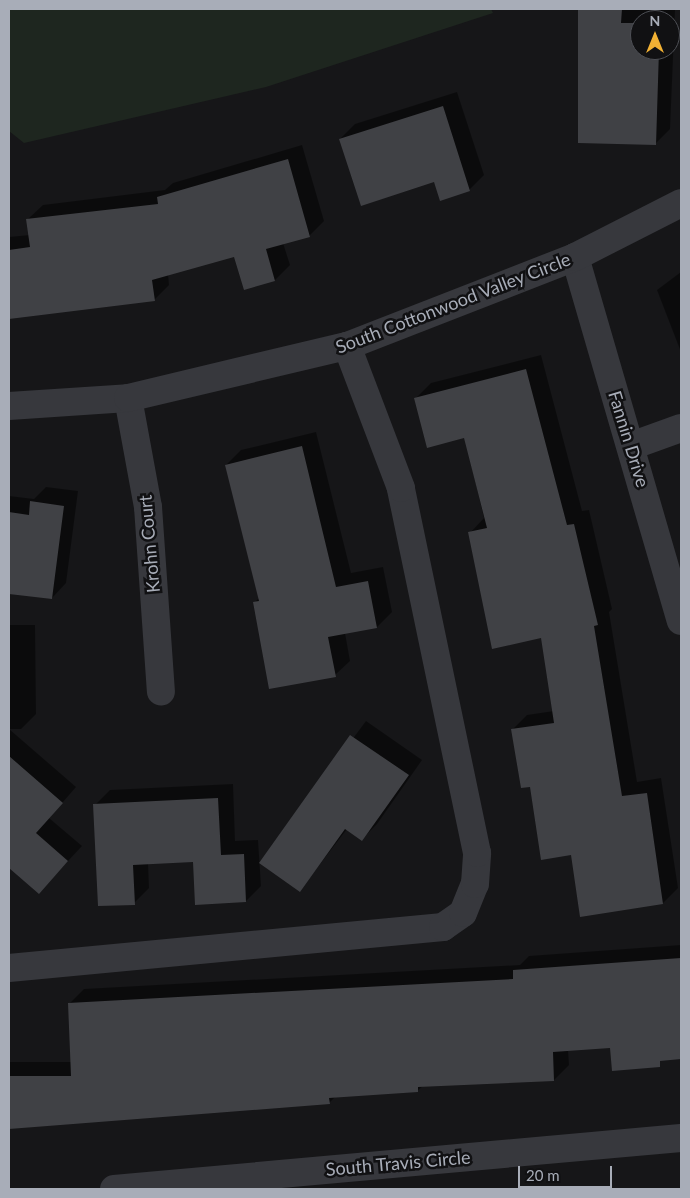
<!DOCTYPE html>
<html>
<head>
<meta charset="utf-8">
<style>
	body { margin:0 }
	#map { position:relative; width:690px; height:1198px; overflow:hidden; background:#161618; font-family:Lato,sans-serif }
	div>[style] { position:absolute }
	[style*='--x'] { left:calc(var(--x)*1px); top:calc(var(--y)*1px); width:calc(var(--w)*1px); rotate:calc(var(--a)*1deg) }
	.green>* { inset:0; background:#1e261f }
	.shadow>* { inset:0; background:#0007 }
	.building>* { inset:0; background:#404145 }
	.minor>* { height:28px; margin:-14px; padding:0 14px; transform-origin:14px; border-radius:14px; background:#37383d }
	span { translate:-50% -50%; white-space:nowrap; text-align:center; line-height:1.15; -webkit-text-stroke:5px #111113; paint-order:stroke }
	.street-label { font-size:18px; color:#a8adb8 }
	.frame { position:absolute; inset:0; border:10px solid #a8adb8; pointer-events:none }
	.north { position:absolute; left:630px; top:10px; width:50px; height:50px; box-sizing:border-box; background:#111113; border:1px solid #4d4f55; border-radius:50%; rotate:0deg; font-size:14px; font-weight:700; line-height:20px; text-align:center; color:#a8adb8 }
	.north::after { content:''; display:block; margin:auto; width:18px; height:22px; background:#f2b134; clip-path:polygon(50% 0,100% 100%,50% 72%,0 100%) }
	.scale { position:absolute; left:518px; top:1166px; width:94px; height:22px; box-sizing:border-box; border:2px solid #a8adb8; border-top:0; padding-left:6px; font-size:15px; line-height:18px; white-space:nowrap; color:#a8adb8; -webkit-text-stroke:4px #111113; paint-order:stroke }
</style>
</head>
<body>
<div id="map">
	<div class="green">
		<div style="clip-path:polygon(9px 9px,491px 9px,493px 13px,266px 87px,24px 143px,9px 131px)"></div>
	</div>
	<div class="shadow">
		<div style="clip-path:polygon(evenodd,580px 9px,675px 10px,670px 129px,655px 144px,578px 54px,580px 9px,640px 20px,670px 20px,670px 50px,640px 50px,640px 20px)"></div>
		<div style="clip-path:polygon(457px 92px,484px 175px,469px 190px,435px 181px,340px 139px,355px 124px)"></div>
		<div style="clip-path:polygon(302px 145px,324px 221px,309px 236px,283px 243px,290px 265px,275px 280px,235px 255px,168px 274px,169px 285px,154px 300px,9px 317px,9px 237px,30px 235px,28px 219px,43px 205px,165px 190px,173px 183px)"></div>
		<div style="clip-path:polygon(681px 272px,681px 352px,657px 290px)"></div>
		<div style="clip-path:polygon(541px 355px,582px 511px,589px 510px,612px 609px,609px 612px,637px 782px,661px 778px,678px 888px,663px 903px,573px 854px,512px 730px,527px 715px,554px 711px,542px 637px,470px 533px,484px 518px,465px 437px,416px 398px,431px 383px)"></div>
		<div style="clip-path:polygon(316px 432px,351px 573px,383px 567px,392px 612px,377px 627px,345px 633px,350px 661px,335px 675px,254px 603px,259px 598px,226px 465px,241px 450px)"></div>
		<div style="clip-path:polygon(46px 487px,78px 491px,66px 583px,52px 598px,9px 592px,9px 496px,34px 499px)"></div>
		<div style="clip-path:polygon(9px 625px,35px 625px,36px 714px,21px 729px,9px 729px,76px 787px,49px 818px,82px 846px,39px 892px,9px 866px)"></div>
		<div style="clip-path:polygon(366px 721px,422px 760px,377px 824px,362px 839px,347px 829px,300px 890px,261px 862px)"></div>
		<div style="clip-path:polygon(233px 784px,235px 841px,258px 840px,261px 886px,246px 901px,194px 861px,148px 863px,149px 888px,134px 903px,95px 805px,110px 790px)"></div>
		<div style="clip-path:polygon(681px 945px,681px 1058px,611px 1047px,568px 1050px,569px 1065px,554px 1080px,423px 1086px,417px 1091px,336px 1096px,329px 1103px,9px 1128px,9px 1062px,72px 1062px,69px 1004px,84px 989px,520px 965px,529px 956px)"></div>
	</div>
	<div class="building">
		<div style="clip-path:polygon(578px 9px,622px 9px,621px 23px,640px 23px,640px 50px,659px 50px,656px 145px,578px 143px)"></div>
		<div style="clip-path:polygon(443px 106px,470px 191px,440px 201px,434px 182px,361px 206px,339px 139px)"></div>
		<div style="clip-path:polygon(288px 159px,310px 237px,266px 249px,275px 281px,244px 290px,234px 257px,152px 280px,155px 301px,9px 319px,9px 250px,30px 247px,26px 219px,158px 204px,157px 197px)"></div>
		<div style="clip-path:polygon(526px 369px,567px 525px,574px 524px,598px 625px,594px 626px,622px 796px,647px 793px,663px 904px,580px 917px,571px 855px,541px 860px,530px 787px,521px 788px,511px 729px,554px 723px,541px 638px,492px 649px,468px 532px,487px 528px,464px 438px,427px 448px,414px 398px)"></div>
		<div style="clip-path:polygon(302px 446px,336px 587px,368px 581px,377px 628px,328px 637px,336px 677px,269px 689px,253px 602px,259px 601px,225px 465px)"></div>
		<div style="clip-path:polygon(30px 501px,64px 506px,52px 599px,9px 594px,9px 512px,29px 515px)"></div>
		<div style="clip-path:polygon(350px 735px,409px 775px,362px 841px,345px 829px,300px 892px,259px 863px)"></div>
		<div style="clip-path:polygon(9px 756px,63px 803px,36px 833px,68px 861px,39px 894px,9px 868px)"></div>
		<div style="clip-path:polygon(218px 798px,221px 855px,244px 854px,246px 902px,195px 905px,193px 862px,133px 865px,135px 905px,98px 906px,93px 804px)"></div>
		<div style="clip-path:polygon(681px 958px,681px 1059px,660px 1061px,660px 1067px,612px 1071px,610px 1048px,553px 1052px,554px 1081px,418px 1087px,418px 1092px,329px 1098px,330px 1104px,9px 1129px,9px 1076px,71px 1076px,68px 1003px,513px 979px,513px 970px)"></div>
	</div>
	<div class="minor">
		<div style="--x:575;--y:257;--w:379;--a:73.8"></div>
		<div style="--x:128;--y:398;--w:111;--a:79.6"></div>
		<div style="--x:148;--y:507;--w:185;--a:86"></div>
		<div style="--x:9;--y:406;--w:119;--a:-3.8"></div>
		<div style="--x:128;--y:398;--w:225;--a:-13.4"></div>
		<div style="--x:347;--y:346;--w:245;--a:-21.3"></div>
		<div style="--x:575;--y:257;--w:119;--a:-27"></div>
		<div style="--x:631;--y:446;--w:53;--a:-19.8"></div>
		<div style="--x:9;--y:968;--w:436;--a:-5.4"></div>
		<div style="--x:443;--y:927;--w:24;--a:-35"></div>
		<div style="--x:463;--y:913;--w:31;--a:-68"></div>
		<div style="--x:475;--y:884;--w:31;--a:-86"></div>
		<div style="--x:477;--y:853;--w:373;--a:-101.8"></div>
		<div style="--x:401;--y:488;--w:152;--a:-110.8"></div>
		<div style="--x:114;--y:1189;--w:569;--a:-5.14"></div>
	</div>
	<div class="street-label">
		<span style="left:453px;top:303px;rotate:-21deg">South Cottonwood Valley Circle</span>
		<span style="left:629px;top:439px;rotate:73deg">Fannin Drive</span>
		<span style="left:149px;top:544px;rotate:-95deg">Krohn Court</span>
		<span style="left:398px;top:1163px;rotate:-5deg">South Travis Circle</span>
	</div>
	<div class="frame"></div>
	<div class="north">N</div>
	<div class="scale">20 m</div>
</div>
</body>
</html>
